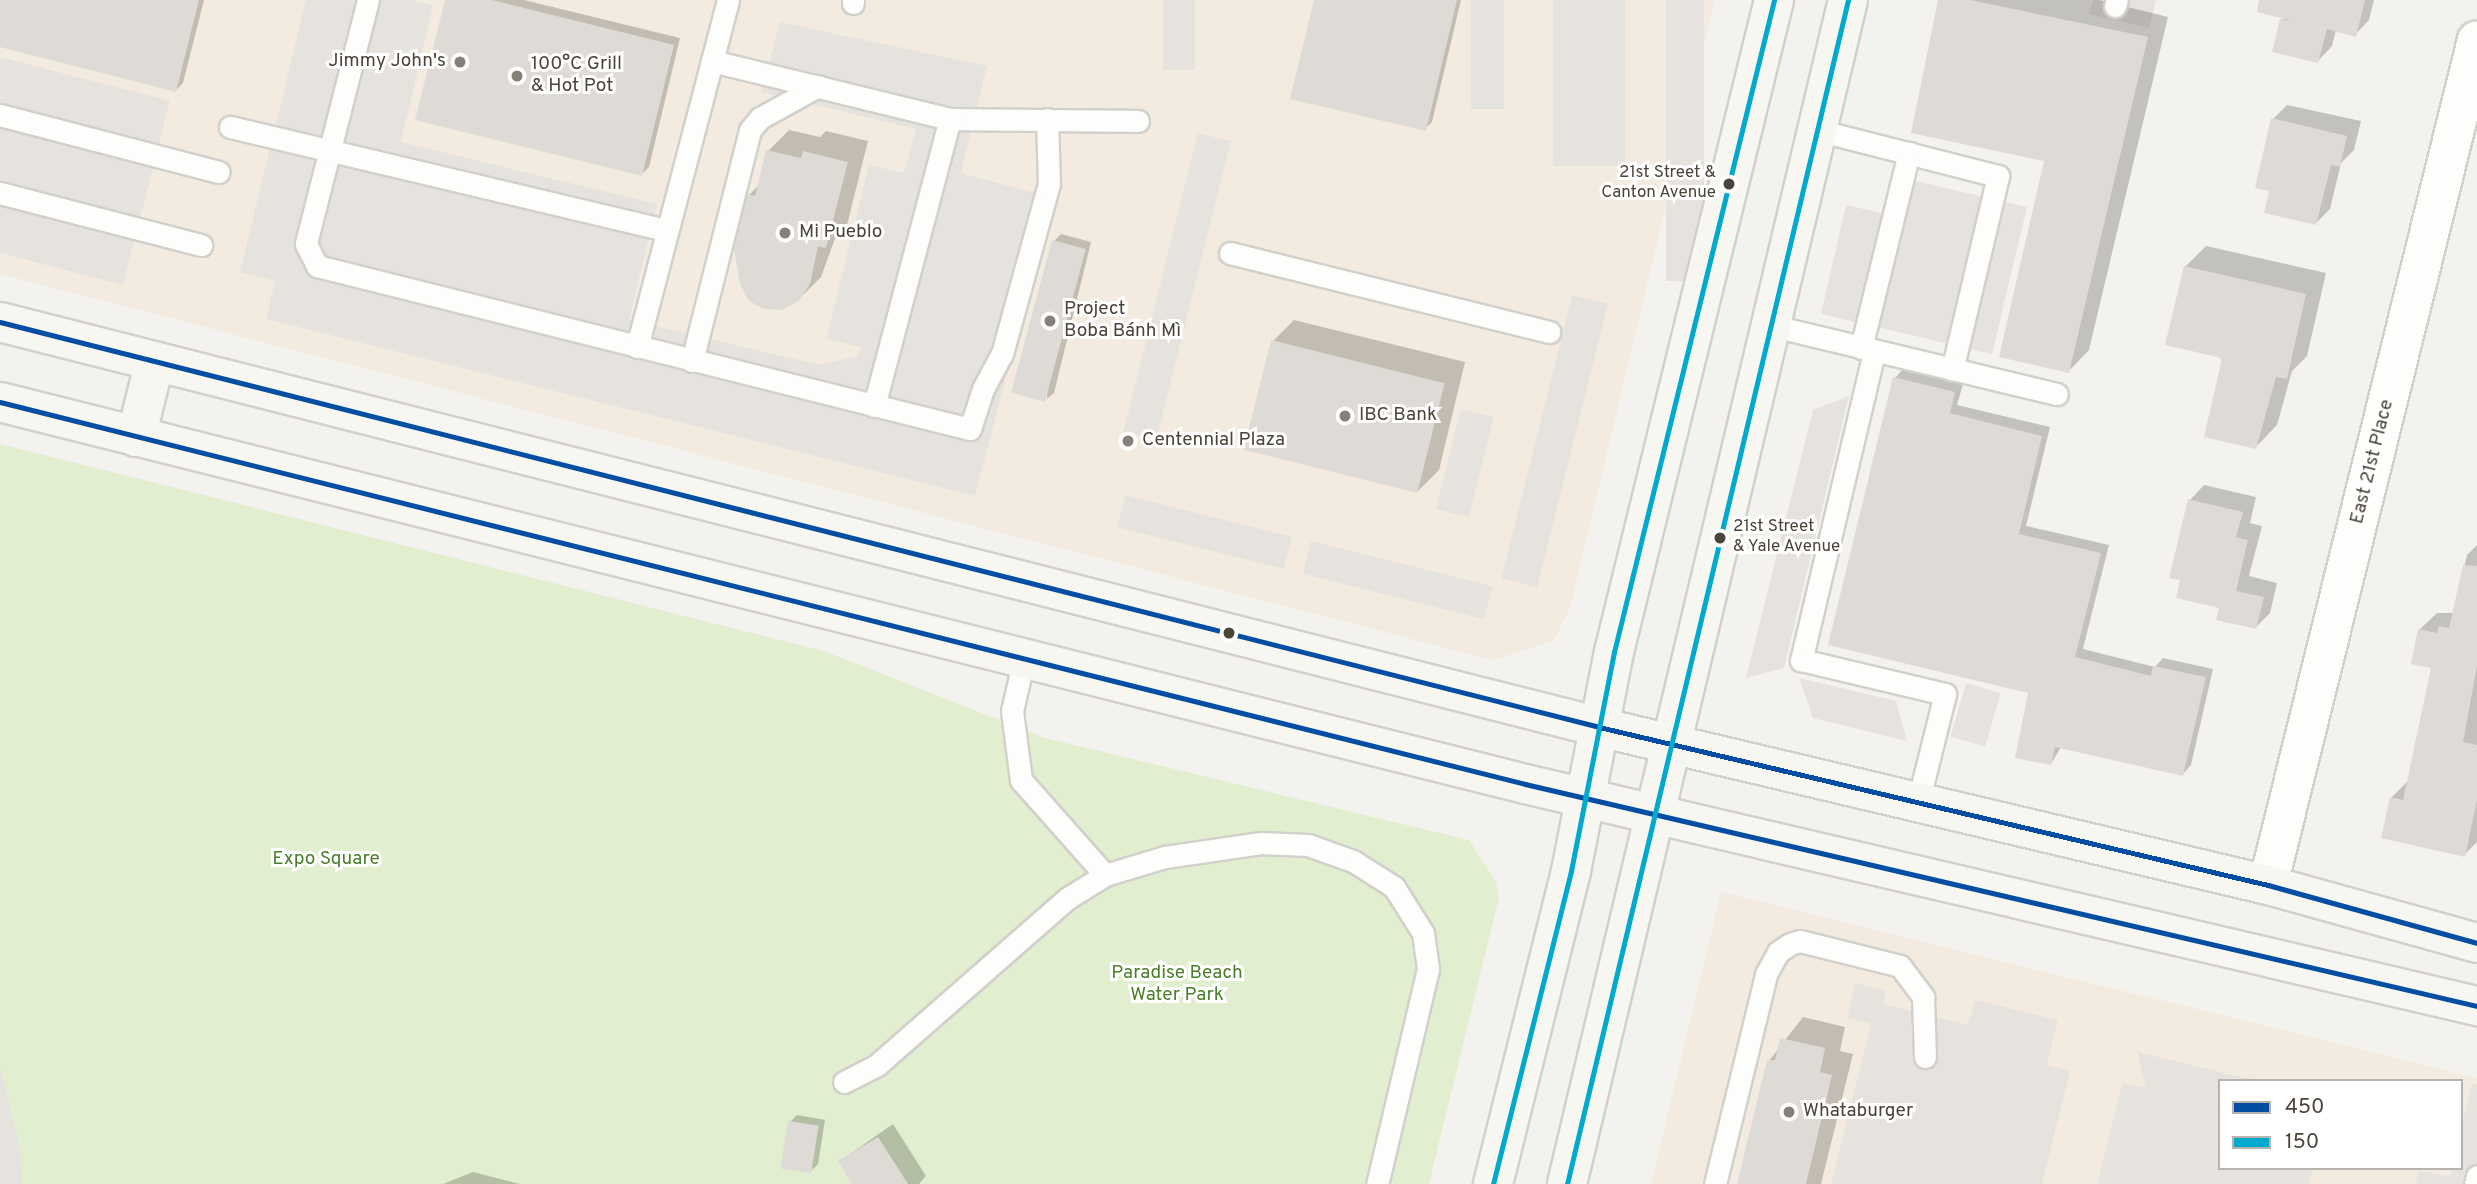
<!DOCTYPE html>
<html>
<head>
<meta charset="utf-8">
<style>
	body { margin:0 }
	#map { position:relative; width:2477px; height:1184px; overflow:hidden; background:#f4f2ee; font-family:Overpass,sans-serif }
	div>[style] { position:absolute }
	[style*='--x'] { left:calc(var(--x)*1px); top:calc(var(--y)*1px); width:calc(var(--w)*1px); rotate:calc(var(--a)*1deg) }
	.commercial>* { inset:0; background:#f3ebdf }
	.green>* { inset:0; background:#e1eecf }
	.parking>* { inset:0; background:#e6e3df; transform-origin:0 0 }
	.shadow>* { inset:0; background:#0003 }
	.building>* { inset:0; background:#dedbd6; transform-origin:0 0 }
	.roads { filter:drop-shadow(2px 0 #d2d0cb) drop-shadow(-2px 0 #d2d0cb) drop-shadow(0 2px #d2d0cb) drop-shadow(0 -2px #d2d0cb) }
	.lane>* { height:21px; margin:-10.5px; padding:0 10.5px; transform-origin:10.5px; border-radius:10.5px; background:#fdfdfc }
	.street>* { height:38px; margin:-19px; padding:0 19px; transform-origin:19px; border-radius:19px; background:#fdfdfc }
	.secondary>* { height:38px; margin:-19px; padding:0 19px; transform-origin:19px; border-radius:19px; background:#f7f6f1 }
	.bus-1>* { height:5px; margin:-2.5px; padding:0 2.5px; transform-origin:2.5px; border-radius:2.5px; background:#034ea2 }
	.bus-2>* { height:5px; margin:-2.5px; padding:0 2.5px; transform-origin:2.5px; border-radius:2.5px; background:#00a9ce }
	.dots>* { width:19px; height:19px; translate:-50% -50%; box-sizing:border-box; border:4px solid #fff; border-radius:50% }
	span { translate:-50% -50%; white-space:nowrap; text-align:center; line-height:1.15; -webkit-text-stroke:6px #fff; paint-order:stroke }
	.bus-label { font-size:17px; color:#4b4439 }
	.right { translate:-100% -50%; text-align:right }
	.left { translate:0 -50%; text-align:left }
	.poi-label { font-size:19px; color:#4b4439 }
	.street-label { font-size:19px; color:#4b4439 }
	.park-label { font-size:19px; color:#4a7f2a }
	.legend { position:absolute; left:2218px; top:1079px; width:245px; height:91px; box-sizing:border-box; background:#fff; border:2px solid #b7b4b0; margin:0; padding:9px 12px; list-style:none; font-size:21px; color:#4b4439 }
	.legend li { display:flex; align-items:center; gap:14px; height:35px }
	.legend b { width:35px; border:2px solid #b7b4b0 }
</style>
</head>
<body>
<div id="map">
	<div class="commercial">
		<div style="clip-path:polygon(0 0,1715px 0,1570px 608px,1553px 641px,1493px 660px,0 274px)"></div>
		<div style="clip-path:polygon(evenodd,1721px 892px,2477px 1078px,2477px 1184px,1651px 1184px,1721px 892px,2220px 1081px,2461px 1081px,2461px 1168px,2220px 1168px,2220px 1081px)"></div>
	</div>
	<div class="green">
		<div style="clip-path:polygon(0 444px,824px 651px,1045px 738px,1469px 840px,1496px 882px,1499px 897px,1429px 1184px,0 1184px)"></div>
	</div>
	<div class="parking">
		<div style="clip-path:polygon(306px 0,412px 0,433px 5px,401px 142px,657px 204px,629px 320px,820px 365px,858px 356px,861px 347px,826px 339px,869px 165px,904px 173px,916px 129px,761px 92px,780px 22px,987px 66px,961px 173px,1053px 198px,975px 496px,266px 319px,275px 281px,240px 272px)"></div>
		<div style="left:1163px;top:0;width:32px;height:70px"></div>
		<div style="left:1471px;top:0;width:33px;height:109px"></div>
		<div style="left:1553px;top:0;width:72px;height:166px"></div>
		<div style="left:1666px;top:0;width:38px;height:281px"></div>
		<div style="clip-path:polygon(2093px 0,2156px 0,2149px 28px,2089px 14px)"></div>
		<div style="clip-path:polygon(0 57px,170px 101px,123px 285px,0 253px)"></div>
		<div style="left:1198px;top:133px;width:34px;height:308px;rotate:14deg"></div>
		<div style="clip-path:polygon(1894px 176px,2027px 207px,1992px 354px,1821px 314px,1846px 205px,1885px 214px)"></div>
		<div style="left:1572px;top:295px;width:37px;height:292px;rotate:14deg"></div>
		<div style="clip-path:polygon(1849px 396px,1784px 668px,1746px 678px,1813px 410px)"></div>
		<div style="left:1461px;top:409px;width:34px;height:103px;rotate:14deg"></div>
		<div style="left:1125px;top:495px;width:172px;height:33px;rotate:14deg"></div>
		<div style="left:1311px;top:541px;width:187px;height:34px;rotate:14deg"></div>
		<div style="clip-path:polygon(1799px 678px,1896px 701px,1907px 741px,1813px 718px)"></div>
		<div style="left:1966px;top:683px;width:36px;height:56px;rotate:16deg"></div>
		<div style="clip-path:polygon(1855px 983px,1886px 991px,1883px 1004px,1968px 1025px,1975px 1000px,2058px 1020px,2047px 1065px,2070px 1071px,2042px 1184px,1831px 1184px,1871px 1024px,1847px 1018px)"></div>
		<div style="clip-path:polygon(2137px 1052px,2258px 1081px,2220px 1081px,2220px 1168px,2313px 1168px,2309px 1184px,2097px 1184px,2122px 1083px,2146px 1088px)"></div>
		<div style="clip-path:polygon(0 1065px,20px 1150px,22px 1184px,0 1184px)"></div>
		<div style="clip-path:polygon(2472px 1083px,2477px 1084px,2477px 1184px,2416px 1184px,2419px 1170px,2450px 1177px,2452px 1168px,2461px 1168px,2461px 1129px)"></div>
	</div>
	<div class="shadow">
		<div style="clip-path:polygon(0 0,204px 0,183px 83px,176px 90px,0 45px)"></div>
		<div style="clip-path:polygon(447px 0,524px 0,680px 38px,649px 167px,642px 174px)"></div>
		<div style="clip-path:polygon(1316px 0,1461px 0,1432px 122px,1425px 129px)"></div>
		<div style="clip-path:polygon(1940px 0,2099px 0,2168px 17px,2089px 350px,2068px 372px,2047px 160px)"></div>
		<div style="clip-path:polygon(2304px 0,2374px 0,2369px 20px,2355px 35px,2336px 30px,2332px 46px,2318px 61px,2282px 20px)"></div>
		<div style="clip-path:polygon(2287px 105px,2361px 121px,2354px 150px,2341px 163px,2330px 209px,2316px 223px,2271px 190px,2273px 119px)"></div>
		<div style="clip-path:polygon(789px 130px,820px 137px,826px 131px,868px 141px,847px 225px,836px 236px,821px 277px,799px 299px,749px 195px,759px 185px,768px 151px)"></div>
		<div style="clip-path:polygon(1061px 234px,1091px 242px,1054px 393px,1047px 399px,1054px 241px)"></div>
		<div style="clip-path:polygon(2206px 246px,2326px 273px,2307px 356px,2292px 371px,2277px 425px,2256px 447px,2185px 267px)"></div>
		<div style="clip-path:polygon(1294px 320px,1465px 362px,1439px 470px,1418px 491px,1273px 341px)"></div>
		<div style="clip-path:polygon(1903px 369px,1963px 384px,1957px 405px,2050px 427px,2026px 526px,2109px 545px,2083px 649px,2155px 667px,2163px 658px,2213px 669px,2191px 765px,2183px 774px,2061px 747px,2051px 764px,2030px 692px,1895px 378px)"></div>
		<div style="clip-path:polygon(2204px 485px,2256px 497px,2250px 523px,2262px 526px,2249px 576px,2277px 583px,2270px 613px,2256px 627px,2182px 579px,2190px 500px)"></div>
		<div style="clip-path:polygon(2477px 545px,2477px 842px,2464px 855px,2391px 798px,2409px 780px,2433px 667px,2419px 630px,2437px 613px,2454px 613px,2467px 555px)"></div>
		<div style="clip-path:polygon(1803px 1017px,1845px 1027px,1840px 1051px,1853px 1054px,1821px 1184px,1739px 1184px,1769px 1061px)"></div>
		<div style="clip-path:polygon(797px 1115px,825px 1120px,818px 1164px,811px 1171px,790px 1122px)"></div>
		<div style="clip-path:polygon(893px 1124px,926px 1176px,919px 1184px,854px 1184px,840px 1161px)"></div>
		<div style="clip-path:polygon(473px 1172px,520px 1184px,443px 1184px)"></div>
	</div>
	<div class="building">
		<div style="clip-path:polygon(0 0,199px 0,176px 92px,0 47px)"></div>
		<div style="clip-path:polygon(445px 0,492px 0,674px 45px,642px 176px,415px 120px)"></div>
		<div style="clip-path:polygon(1314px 0,1457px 0,1426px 131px,1290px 99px)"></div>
		<div style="clip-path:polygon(1938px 0,1970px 0,2148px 37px,2069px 373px,1999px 357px,2044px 161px,1911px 133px)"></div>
		<div style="clip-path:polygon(2259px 0,2365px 0,2356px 37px,2327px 29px,2318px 63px,2272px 52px,2280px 19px,2293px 21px,2257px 12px)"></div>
		<div style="clip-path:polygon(2271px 118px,2347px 136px,2340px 167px,2331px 165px,2316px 225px,2264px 213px,2269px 191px,2255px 188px)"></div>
		<div style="clip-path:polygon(766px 150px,801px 158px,803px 151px,848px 162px,826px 248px,818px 246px,810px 284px,800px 300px,783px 310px,764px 309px,749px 301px,740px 284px,734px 249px,747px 194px,755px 196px)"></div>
		<div style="left:1052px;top:240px;width:35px;height:158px;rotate:15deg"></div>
		<div style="clip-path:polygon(2184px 266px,2306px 294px,2287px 379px,2276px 377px,2256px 449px,2204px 437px,2222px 358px,2165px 345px)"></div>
		<div style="left:1271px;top:340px;width:179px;height:113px;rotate:14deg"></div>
		<div style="clip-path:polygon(1893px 377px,1955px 392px,1950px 413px,2042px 436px,2019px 534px,2101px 553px,2075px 657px,2151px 676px,2153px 666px,2206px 677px,2183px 776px,2055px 747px,2051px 765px,2015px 758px,2028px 693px,1828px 645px)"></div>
		<div style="clip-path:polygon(2188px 499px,2243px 512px,2236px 537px,2248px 540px,2236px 591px,2264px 597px,2256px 629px,2216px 620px,2219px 608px,2176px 598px,2180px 580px,2169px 578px)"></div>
		<div style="clip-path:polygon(2463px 565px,2477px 566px,2477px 666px,2463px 742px,2477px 745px,2477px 800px,2465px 857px,2381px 838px,2390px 797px,2403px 800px,2431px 668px,2411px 664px,2418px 629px,2437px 633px,2439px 626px,2449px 628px)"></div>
		<div style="clip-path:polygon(1780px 1038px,1825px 1048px,1820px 1072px,1832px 1075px,1806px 1184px,1737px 1184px,1767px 1060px,1775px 1060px)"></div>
		<div style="left:788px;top:1121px;width:31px;height:48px;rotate:9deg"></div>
		<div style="clip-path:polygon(878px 1137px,908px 1184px,852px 1184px,838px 1161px)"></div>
	</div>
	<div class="roads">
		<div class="lane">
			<div style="--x:368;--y:0;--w:252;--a:104.3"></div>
			<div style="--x:306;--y:244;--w:25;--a:63"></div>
			<div style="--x:317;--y:266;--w:673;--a:14.02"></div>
			<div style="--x:970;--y:429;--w:42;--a:-72"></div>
			<div style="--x:983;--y:389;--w:40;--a:-62"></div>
			<div style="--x:1002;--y:354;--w:177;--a:-74.6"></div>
			<div style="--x:1049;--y:183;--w:64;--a:-91.8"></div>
			<div style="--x:853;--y:3;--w:3;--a:-90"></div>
			<div style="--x:2115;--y:6;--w:6;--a:-72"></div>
			<div style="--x:712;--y:61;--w:245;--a:13.7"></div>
			<div style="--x:950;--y:119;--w:188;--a:0.6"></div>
			<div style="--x:0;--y:115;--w:226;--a:14.6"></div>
			<div style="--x:230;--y:127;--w:449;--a:13.3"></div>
			<div style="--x:1817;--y:130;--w:187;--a:14.3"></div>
			<div style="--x:1998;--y:176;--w:199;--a:103.3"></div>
			<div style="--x:0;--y:193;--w:208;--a:14.5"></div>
			<div style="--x:1230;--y:253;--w:329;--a:13.9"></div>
			<div style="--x:1769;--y:325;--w:296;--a:13.5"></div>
			<div style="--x:637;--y:347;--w:359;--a:-75.3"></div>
			<div style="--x:1861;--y:348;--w:201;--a:-76.2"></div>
			<div style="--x:1874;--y:352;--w:317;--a:103.3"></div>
			<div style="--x:1801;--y:660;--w:148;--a:13.3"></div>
			<div style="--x:1945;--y:694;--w:111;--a:104"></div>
			<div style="--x:692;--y:361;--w:238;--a:-75.9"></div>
			<div style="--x:750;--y:130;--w:16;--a:-50"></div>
			<div style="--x:760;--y:118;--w:66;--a:-28.9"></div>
			<div style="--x:874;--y:406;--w:297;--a:-75.2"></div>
			<div style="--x:1024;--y:659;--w:53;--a:103"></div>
			<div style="--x:1012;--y:711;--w:70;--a:82.6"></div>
			<div style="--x:1021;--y:780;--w:127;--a:48.5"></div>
			<div style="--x:844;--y:1082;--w:37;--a:-27"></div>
			<div style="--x:877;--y:1065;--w:254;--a:-41.2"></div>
			<div style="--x:1068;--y:898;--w:44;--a:-31.9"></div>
			<div style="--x:1105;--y:875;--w:63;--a:-16.7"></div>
			<div style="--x:1165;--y:857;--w:97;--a:-8.3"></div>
			<div style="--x:1261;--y:843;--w:47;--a:2.4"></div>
			<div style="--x:1308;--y:845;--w:48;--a:19.6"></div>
			<div style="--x:1353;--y:861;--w:49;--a:32.4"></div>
			<div style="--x:1394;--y:887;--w:54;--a:57.8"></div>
			<div style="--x:1423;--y:933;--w:36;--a:82"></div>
			<div style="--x:1428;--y:969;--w:221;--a:103.3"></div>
			<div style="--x:1715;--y:1184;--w:216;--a:-76.3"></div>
			<div style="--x:1766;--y:974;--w:25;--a:-61"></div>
			<div style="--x:1778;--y:952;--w:14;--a:-34"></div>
			<div style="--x:1790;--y:944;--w:10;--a:-17"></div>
			<div style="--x:1800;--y:941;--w:103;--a:14"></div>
			<div style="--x:1900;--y:966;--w:39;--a:53"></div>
			<div style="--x:1923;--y:997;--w:60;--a:88.1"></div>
			<div style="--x:2475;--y:1184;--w:8;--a:-76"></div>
		</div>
		<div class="street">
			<div style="--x:2268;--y:885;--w:870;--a:-76.11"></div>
		</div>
		<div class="secondary">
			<div style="--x:0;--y:322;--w:1649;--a:14.21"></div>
			<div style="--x:1599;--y:727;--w:687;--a:13.29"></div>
			<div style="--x:2268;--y:885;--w:217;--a:15.5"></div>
			<div style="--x:0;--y:402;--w:1572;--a:14.06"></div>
			<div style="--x:1525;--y:784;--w:978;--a:13.13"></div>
			<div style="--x:136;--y:437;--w:78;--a:-76"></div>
			<div style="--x:1493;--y:1184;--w:323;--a:-76"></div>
			<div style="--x:1571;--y:871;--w:223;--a:-78.9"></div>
			<div style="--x:1614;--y:652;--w:671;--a:-76.21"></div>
			<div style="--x:1567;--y:1184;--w:1217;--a:-76.65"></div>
		</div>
	</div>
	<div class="bus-1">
		<div style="--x:0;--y:322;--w:1649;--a:14.21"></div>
		<div style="--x:1599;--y:727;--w:687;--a:13.29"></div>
		<div style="--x:2268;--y:885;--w:217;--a:15.5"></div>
		<div style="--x:0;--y:402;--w:1572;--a:14.06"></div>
		<div style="--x:1525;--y:784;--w:978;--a:13.13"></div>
	</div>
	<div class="bus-2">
		<div style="--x:1493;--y:1184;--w:323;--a:-76"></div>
		<div style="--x:1571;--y:871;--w:223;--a:-78.9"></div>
		<div style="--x:1614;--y:652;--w:671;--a:-76.21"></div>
		<div style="--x:1567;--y:1184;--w:1217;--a:-76.65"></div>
	</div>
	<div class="dots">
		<div style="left:460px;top:62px;background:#868178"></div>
		<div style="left:517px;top:76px;background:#868178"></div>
		<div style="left:1729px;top:184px;background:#4b4439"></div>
		<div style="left:785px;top:233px;background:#868178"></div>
		<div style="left:1050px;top:321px;background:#868178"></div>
		<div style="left:1345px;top:416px;background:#868178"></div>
		<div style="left:1128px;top:441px;background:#868178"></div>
		<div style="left:1720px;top:538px;background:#4b4439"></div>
		<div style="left:1229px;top:633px;background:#4b4439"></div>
		<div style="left:1789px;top:1112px;background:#868178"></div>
	</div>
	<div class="bus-label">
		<span class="right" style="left:1716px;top:184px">21st Street &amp;<br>Canton Avenue</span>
		<span class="left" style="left:1733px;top:538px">21st Street<br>&amp; Yale Avenue</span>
	</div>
	<div class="poi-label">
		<span class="right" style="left:446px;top:62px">Jimmy John's</span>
		<span class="left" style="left:531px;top:76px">100°C Grill<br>&amp; Hot Pot</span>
		<span class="left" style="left:799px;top:233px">Mi Pueblo</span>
		<span class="left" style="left:1064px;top:321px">Project<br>Boba Bánh Mì</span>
		<span class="left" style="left:1359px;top:416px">IBC Bank</span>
		<span class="left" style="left:1142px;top:441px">Centennial Plaza</span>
		<span class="left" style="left:1803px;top:1112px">Whataburger</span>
	</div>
	<div class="street-label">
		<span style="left:2373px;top:462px;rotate:-76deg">East 21st Place</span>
	</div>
	<div class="park-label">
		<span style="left:326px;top:860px">Expo Square</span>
		<span style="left:1177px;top:985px">Paradise Beach<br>Water Park</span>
	</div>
	<ul class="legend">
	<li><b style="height:9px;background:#034ea2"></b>450</li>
	<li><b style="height:9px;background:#00a9ce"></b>150</li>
	</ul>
</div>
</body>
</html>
